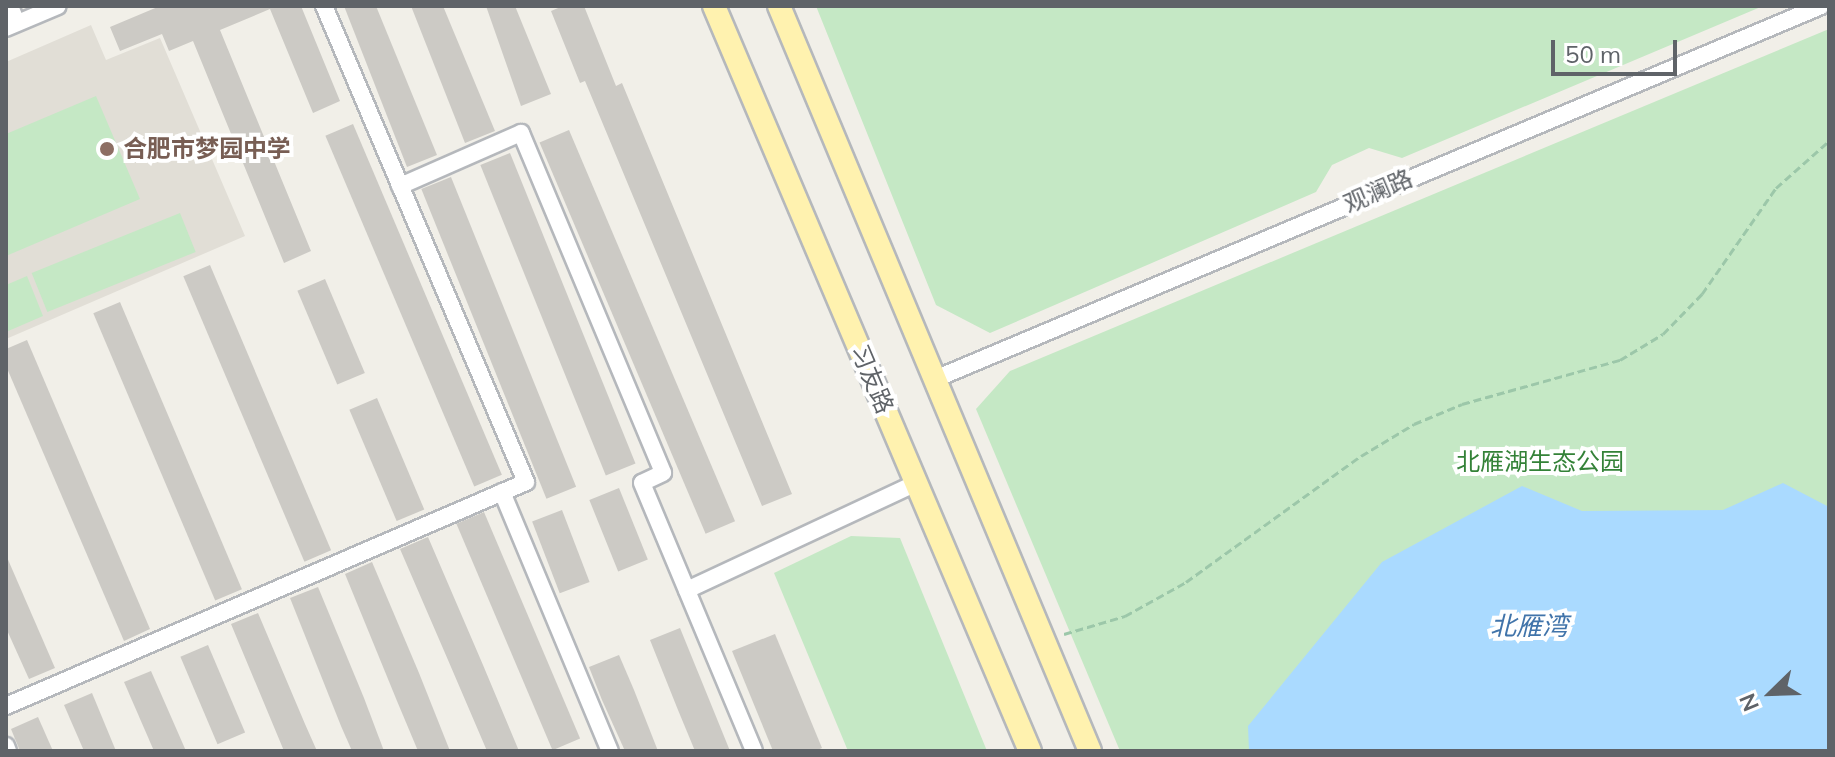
<!DOCTYPE html>
<html>
<head>
<meta charset="utf-8">
<style>
	body { margin:0 }
	#map { position:relative; width:1835px; height:757px; overflow:hidden; background:#f1efe8; font-family:Mulish,"Noto Sans SC",sans-serif }
	div>[style] { position:absolute }
	[style*='--x'] { left:calc(var(--x)*1px); top:calc(var(--y)*1px); width:calc(var(--w)*1px); rotate:calc(var(--a)*1deg) }
	.education>* { inset:0; background:#e1ded6 }
	.green>* { inset:0; background:#c5e8c5; transform-origin:0 0 }
	.water>* { inset:0; background:#aadaff }
	.building>* { inset:0; background:#cccac5; transform-origin:0 0 }
	.path>* { height:3px; margin-top:-1.5px; transform-origin:0; background:repeating-linear-gradient(90deg,#9cc7a9 0 8px,transparent 0 12px) }
	.roads { filter:drop-shadow(2px 0 #b5b8bc) drop-shadow(-2px 0 #b5b8bc) drop-shadow(0 2px #b5b8bc) drop-shadow(0 -2px #b5b8bc) }
	.minor>* { height:16px; margin:-8px; padding:0 8px; transform-origin:8px; border-radius:8px; background:#fff }
	.major>* { height:22px; margin:-11px; padding:0 11px; transform-origin:11px; border-radius:11px; background:#fff2af }
	.dots>* { width:22px; height:22px; translate:-50% -50%; box-sizing:border-box; border:4px solid #fff; border-radius:50% }
	span { translate:-50% -50%; white-space:nowrap; text-align:center; line-height:1.15; -webkit-text-stroke:8px #fff; paint-order:stroke }
	.education-label { font-size:24px; color:#785e54; font-weight:700 }
	.left { translate:0 -50%; text-align:left }
	.street-label { font-size:24px; color:#5f6368 }
	.park-label { font-size:24px; color:#348238 }
	.water-label { font-size:26px; color:#4174aa; font-style:italic }
	.frame { position:absolute; inset:0; border:8px solid #5f6368; pointer-events:none }
	.north { position:absolute; left:1731px; top:653px; width:80px; height:80px; -webkit-text-stroke:6px #fff; paint-order:stroke; rotate:247deg; font-size:22px; font-weight:700; line-height:32px; text-align:center; color:#5f6368 }
	.north::after { content:''; display:block; margin:auto; width:28px; height:36px; background:#5f6368; clip-path:polygon(50% 0,100% 100%,50% 72%,0 100%) }
	.scale { position:absolute; left:1551px; top:40px; width:126px; height:36px; box-sizing:border-box; border:4px solid #5f6368; border-top:0; padding-left:10px; font-size:24px; line-height:28px; white-space:nowrap; color:#5f6368; -webkit-text-stroke:6px #fff; paint-order:stroke }
</style>
</head>
<body>
<div id="map">
	<div class="education">
		<div style="clip-path:polygon(91px 25px,106px 60px,160px 38px,245px 236px,6px 339px,6px 62px)"></div>
	</div>
	<div class="green">
		<div style="clip-path:polygon(816px 6px,1763px 6px,1402px 158px,1369px 148px,1332px 165px,1316px 192px,990px 333px,936px 305px)"></div>
		<div style="clip-path:polygon(1829px 29px,1829px 751px,1120px 751px,976px 409px,1010px 371px)"></div>
		<div style="clip-path:polygon(96px 96px,140px 199px,6px 256px,6px 134px)"></div>
		<div style="left:180px;top:213px;width:42px;height:160px;rotate:68deg"></div>
		<div style="clip-path:polygon(27px 276px,43px 316px,6px 332px,6px 285px)"></div>
		<div style="clip-path:polygon(851px 536px,900px 538px,987px 751px,848px 751px,774px 573px)"></div>
	</div>
	<div class="water">
		<div style="clip-path:polygon(1783px 483px,1829px 507px,1829px 751px,1249px 751px,1248px 726px,1382px 562px,1522px 486px,1582px 511px,1723px 510px)"></div>
	</div>
	<div class="building">
		<div style="clip-path:polygon(160px 6px,301px 6px,340px 101px,313px 113px,270px 9px,220px 30px,311px 251px,284px 263px,193px 41px,169px 51px,162px 34px,120px 51px,110px 27px)"></div>
		<div style="clip-path:polygon(344px 6px,376px 6px,437px 155px,407px 167px)"></div>
		<div style="clip-path:polygon(411px 6px,443px 6px,495px 131px,465px 143px)"></div>
		<div style="clip-path:polygon(486px 6px,515px 6px,551px 94px,521px 106px)"></div>
		<div style="clip-path:polygon(563px 6px,584px 6px,616px 86px,622px 83px,792px 494px,762px 506px,585px 81px,580px 83px,551px 11px)"></div>
		<div style="left:353px;top:124px;width:381px;height:30px;rotate:67deg"></div>
		<div style="left:569px;top:130px;width:425px;height:32px;rotate:67deg"></div>
		<div style="left:510px;top:153px;width:335px;height:32px;rotate:68deg"></div>
		<div style="left:451px;top:177px;width:334px;height:32px;rotate:68deg"></div>
		<div style="left:210px;top:265px;width:310px;height:29px;rotate:67deg"></div>
		<div style="left:325px;top:279px;width:102px;height:30px;rotate:67deg"></div>
		<div style="left:120px;top:302px;width:312px;height:29px;rotate:67deg"></div>
		<div style="clip-path:polygon(27px 340px,150px 629px,124px 641px,6px 366px,6px 349px)"></div>
		<div style="left:377px;top:398px;width:121px;height:30px;rotate:67deg"></div>
		<div style="left:619px;top:488px;width:77px;height:32px;rotate:68deg"></div>
		<div style="left:562px;top:510px;width:77px;height:32px;rotate:69deg"></div>
		<div style="left:484px;top:512px;width:246px;height:30px;rotate:67deg"></div>
		<div style="clip-path:polygon(428px 537px,483px 665px,519px 751px,487px 751px,448px 660px,400px 549px)"></div>
		<div style="clip-path:polygon(6px 555px,55px 668px,29px 679px,6px 628px)"></div>
		<div style="clip-path:polygon(372px 562px,419px 673px,450px 751px,418px 751px,397px 701px,345px 574px)"></div>
		<div style="clip-path:polygon(318px 587px,364px 698px,384px 751px,352px 751px,341px 726px,290px 598px)"></div>
		<div style="clip-path:polygon(258px 613px,305px 724px,317px 751px,284px 751px,231px 624px)"></div>
		<div style="clip-path:polygon(680px 628px,715px 714px,730px 751px,695px 751px,678px 710px,650px 640px)"></div>
		<div style="clip-path:polygon(775px 634px,822px 748px,815px 751px,773px 751px,732px 651px)"></div>
		<div style="left:208px;top:645px;width:95px;height:30px;rotate:67deg"></div>
		<div style="clip-path:polygon(619px 655px,634px 690px,658px 751px,625px 751px,602px 700px,589px 667px)"></div>
		<div style="clip-path:polygon(151px 671px,186px 751px,154px 751px,124px 682px)"></div>
		<div style="clip-path:polygon(92px 693px,116px 751px,84px 751px,64px 705px)"></div>
		<div style="clip-path:polygon(38px 717px,53px 751px,20px 751px,11px 729px)"></div>
	</div>
	<div class="path">
		<div style="--x:1064;--y:634;--w:64;--a:-16.4"></div>
		<div style="--x:1125;--y:616;--w:70;--a:-29.1"></div>
		<div style="--x:1186;--y:582;--w:216;--a:-35.8"></div>
		<div style="--x:1361;--y:456;--w:62;--a:-31.1"></div>
		<div style="--x:1414;--y:424;--w:52;--a:-22.6"></div>
		<div style="--x:1462;--y:404;--w:164;--a:-15.6"></div>
		<div style="--x:1620;--y:360;--w:50;--a:-31.2"></div>
		<div style="--x:1663;--y:334;--w:56;--a:-45.7"></div>
		<div style="--x:1702;--y:294;--w:129;--a:-55.1"></div>
		<div style="--x:1776;--y:188;--w:71;--a:-41.6"></div>
	</div>
	<div class="roads">
		<div class="minor">
			<div style="--x:10;--y:6;--w:18;--a:68"></div>
			<div style="--x:6;--y:28;--w:56;--a:-22.9"></div>
			<div style="--x:400;--y:186;--w:132;--a:-23.7"></div>
			<div style="--x:521;--y:133;--w:368;--a:67.3"></div>
			<div style="--x:663;--y:473;--w:23;--a:155"></div>
			<div style="--x:642;--y:483;--w:290;--a:67.3"></div>
			<div style="--x:935;--y:379;--w:961;--a:-22.83"></div>
			<div style="--x:502;--y:492;--w:281;--a:67.4"></div>
			<div style="--x:687;--y:590;--w:253;--a:-25"></div>
			<div style="--x:6;--y:706;--w:566;--a:-23.3"></div>
			<div style="--x:526;--y:482;--w:517;--a:-112.99"></div>
			<div style="--x:6;--y:746;--w:5;--a:68"></div>
		</div>
		<div class="major">
			<div style="--x:714;--y:6;--w:809;--a:67.02"></div>
			<div style="--x:779;--y:6;--w:807;--a:67.34"></div>
		</div>
	</div>
	<div class="dots">
		<div style="left:107px;top:149px;background:#8d6e63"></div>
	</div>
	<div class="education-label">
		<span class="left" style="left:123px;top:149px">合肥市梦园中学</span>
	</div>
	<div class="street-label">
		<span style="left:1378px;top:191px;rotate:-23deg">观澜路</span>
		<span style="left:872px;top:379px;rotate:67deg">习友路</span>
	</div>
	<div class="park-label">
		<span style="left:1540px;top:462px">北雁湖生态公园</span>
	</div>
	<div class="water-label">
		<span style="left:1529px;top:626px">北雁湾</span>
	</div>
	<div class="frame"></div>
	<div class="north">N</div>
	<div class="scale">50 m</div>
</div>
</body>
</html>
